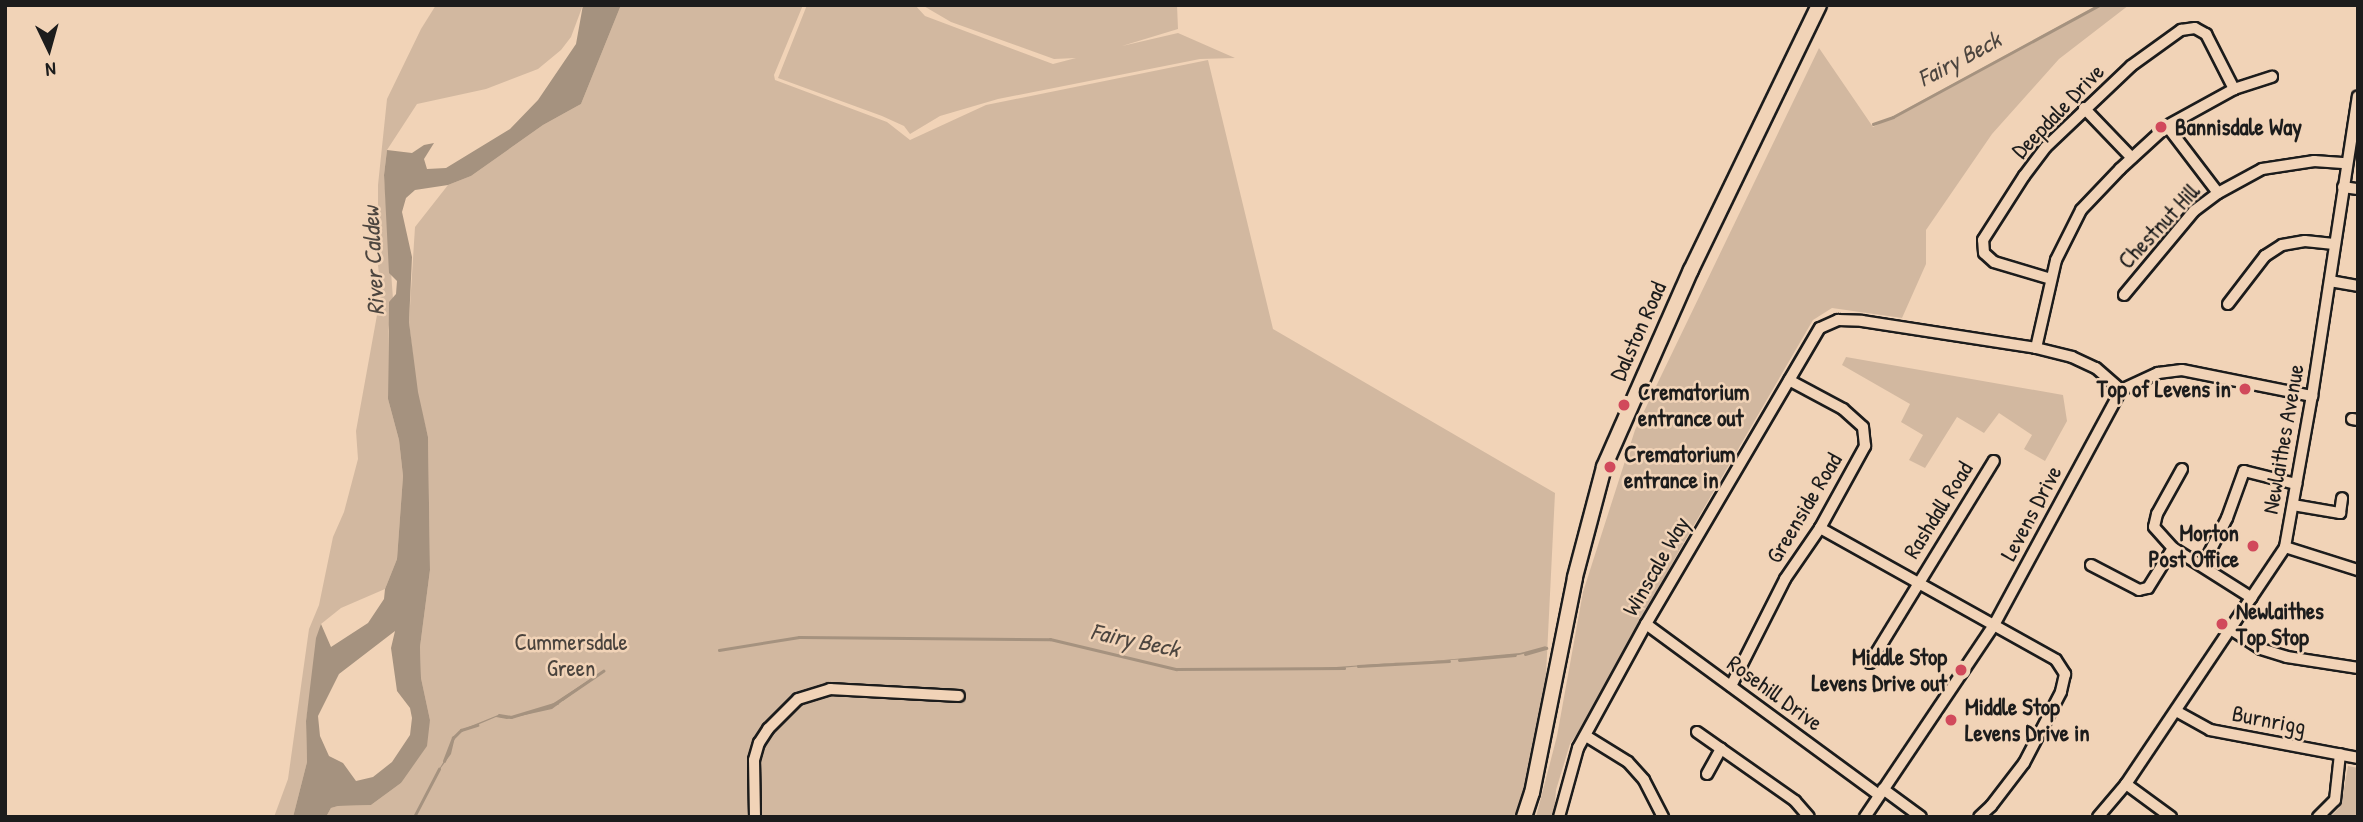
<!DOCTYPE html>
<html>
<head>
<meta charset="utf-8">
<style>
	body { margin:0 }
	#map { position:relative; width:2363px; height:822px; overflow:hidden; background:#f1d3b7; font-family:"Patrick Hand",sans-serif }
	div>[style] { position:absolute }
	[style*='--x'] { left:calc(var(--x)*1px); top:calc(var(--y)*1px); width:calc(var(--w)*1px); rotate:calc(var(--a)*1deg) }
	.green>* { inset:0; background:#d2b8a0 }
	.water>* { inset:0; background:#a5927f }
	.stream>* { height:2.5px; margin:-1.25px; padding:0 1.25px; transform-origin:1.25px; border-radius:1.25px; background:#a5927f }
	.roads { filter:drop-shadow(2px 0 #1c1c1c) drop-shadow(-2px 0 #1c1c1c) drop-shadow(0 2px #1c1c1c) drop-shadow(0 -2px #1c1c1c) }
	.minor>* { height:10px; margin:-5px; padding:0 5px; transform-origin:5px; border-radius:5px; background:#f1d3b7 }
	.major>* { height:14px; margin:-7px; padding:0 7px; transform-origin:7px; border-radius:7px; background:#f1d3b7 }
	.dots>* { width:19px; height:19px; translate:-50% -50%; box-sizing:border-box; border:4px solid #f1d3b7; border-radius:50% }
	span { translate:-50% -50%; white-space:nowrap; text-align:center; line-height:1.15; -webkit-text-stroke:5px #f1d3b7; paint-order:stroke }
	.street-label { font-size:23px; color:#1c1c1c }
	.poi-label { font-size:23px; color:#1c1c1c; font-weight:700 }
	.left { translate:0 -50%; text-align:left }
	.right { translate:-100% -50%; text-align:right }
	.park-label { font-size:23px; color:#4a433d }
	.water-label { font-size:24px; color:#4c453f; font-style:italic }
	.frame { position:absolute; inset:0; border:7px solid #1c1c1c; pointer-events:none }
	.north { position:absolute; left:14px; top:14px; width:70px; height:70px; -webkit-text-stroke:5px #f1d3b7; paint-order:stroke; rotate:175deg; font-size:19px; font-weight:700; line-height:28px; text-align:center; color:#1c1c1c }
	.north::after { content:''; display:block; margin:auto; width:24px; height:32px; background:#1c1c1c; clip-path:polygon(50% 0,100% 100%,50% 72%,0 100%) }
</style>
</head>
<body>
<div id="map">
	<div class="green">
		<div style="clip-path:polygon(436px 5px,583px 5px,571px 37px,561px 50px,538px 69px,486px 89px,417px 104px,387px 150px,384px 175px,393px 299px,388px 331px,388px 399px,399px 440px,403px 476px,397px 559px,385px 589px,341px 608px,321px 624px,306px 721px,307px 762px,293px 817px,274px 817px,288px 779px,309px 629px,319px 605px,333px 537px,344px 512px,358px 459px,356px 431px,381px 293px,378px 265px,378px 185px,387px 99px,421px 29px)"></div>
		<div style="clip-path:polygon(621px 5px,803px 5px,774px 75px,775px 80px,887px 122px,910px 140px,986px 105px,1208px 60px,1273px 329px,1555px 493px,1543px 736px,1524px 817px,326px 817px,331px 808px,338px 806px,371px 805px,401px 783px,430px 720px,421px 678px,420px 647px,430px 570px,428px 437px,417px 393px,409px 322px,415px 227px,448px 185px,471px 176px,543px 125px,581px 104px)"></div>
		<div style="clip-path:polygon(807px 5px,915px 5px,925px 16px,1053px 64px,1076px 58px,1054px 59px,951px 22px,922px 5px,1177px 5px,1178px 29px,1122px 46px,1178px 33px,1235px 58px,1200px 59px,998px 99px,940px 116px,910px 134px,904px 126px,882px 116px,778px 78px)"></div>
		<div style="clip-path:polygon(2098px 5px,2129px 5px,2059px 59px,1992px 134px,1926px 230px,1926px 264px,1902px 318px,1832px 308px,1813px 320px,1679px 551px,1588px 718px,1570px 744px,1556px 790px,1554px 817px,1536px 817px,1557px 736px,1583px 592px,1635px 430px,1819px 48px,1873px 127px)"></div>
		<div style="clip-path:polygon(1846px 357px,2063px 395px,2067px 421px,2045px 461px,2024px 449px,2032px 435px,1999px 413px,1984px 433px,1957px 417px,1925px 468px,1909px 460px,1923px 435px,1901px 422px,1910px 404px,1842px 365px)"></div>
		<div style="clip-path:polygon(2348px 766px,2358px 768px,2358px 817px,2330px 817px,2341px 806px)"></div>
	</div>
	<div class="water">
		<div style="clip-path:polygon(evenodd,583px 5px,621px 5px,581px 104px,543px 125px,471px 176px,448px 185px,415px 190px,406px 198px,402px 212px,412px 257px,409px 322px,418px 392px,428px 437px,430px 570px,420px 647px,421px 678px,430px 720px,427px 746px,401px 783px,371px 805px,338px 806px,331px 808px,326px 817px,293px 817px,307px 762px,306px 721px,316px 638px,321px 624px,331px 647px,368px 623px,384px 599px,385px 589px,397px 559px,403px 476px,399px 440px,388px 399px,389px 302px,396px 294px,397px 281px,389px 273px,384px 175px,387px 150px,412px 153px,424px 145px,434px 143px,424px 159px,427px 169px,446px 168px,510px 129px,538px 100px,576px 44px,583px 5px,395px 631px,391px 648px,397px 691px,410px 708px,412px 718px,410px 735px,392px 762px,373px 777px,356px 781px,343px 763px,329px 756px,320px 736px,318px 716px,339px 674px,395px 631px)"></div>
		<div style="clip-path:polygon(1546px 646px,1544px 649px,1519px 655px,1411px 663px,1520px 653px)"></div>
		<div style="clip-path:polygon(1407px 662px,1318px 670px,1248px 670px,1247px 668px,1322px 668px)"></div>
		<div style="clip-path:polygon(603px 671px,552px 709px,507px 719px,496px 717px,463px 731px,455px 737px,451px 754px,435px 776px,447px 756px,453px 738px,461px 730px,498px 715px,512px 717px,549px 706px)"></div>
	</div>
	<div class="stream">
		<div style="--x:1873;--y:124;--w:21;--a:-19"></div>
		<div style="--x:1893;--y:117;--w:234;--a:-28.5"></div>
		<div style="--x:719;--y:650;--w:81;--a:-9.2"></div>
		<div style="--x:799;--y:637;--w:251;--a:0.5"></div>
		<div style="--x:1050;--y:639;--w:130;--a:13.4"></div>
		<div style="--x:1176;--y:669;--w:168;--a:-0.3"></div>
		<div style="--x:1525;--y:654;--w:22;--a:-16"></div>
		<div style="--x:1459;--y:660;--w:56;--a:-5.1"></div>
		<div style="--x:1358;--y:666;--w:91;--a:-3.1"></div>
		<div style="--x:562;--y:699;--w:50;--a:-34.3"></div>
		<div style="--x:499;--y:715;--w:12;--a:9"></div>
		<div style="--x:511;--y:717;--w:48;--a:-16.9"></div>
		<div style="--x:444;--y:761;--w:25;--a:-69"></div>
		<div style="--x:453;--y:738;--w:11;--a:-45"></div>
		<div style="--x:461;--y:730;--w:17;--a:-17"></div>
		<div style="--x:414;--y:817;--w:54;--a:-62.5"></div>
	</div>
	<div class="roads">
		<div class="minor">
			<div style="--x:2084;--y:108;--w:69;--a:46.2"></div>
			<div style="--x:2167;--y:126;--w:84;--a:52.7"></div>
			<div style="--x:2343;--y:187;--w:15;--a:8"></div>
			<div style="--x:2051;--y:279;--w:59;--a:-163.4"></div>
			<div style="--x:1994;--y:262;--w:13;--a:-138"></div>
			<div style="--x:1984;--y:253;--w:13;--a:-94"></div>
			<div style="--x:1983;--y:240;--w:76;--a:-57.4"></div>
			<div style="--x:2024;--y:176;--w:36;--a:-53"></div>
			<div style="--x:2046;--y:147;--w:117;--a:-43.6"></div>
			<div style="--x:2131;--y:66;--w:62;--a:-35.8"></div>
			<div style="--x:2181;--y:30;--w:14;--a:-8"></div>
			<div style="--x:2195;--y:28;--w:13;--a:29"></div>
			<div style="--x:2206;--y:34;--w:62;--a:63"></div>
			<div style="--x:2330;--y:281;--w:28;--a:10"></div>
			<div style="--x:2124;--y:295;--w:109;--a:-50.2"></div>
			<div style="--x:2194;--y:211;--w:30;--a:-37"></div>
			<div style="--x:2218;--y:193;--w:50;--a:-28.6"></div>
			<div style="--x:2262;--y:169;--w:53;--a:-8.7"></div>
			<div style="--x:2314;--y:161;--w:32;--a:4"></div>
			<div style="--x:2228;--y:304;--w:61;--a:-52.4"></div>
			<div style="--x:2265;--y:256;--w:20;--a:-33"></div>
			<div style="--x:2282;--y:245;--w:23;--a:-10"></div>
			<div style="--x:2305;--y:241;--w:29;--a:6"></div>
			<div style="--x:2036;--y:348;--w:90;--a:-77.2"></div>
			<div style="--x:2056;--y:260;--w:56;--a:-63.4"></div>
			<div style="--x:2081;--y:210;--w:57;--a:-46.4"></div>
			<div style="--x:2120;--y:169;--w:64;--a:-42.5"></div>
			<div style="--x:2167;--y:126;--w:77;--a:-28.9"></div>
			<div style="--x:2234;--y:89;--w:40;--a:-18"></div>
			<div style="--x:2352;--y:419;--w:6;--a:9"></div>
			<div style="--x:2182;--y:469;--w:51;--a:119.1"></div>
			<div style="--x:2157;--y:514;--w:13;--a:103"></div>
			<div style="--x:2154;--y:527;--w:28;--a:48"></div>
			<div style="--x:2173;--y:548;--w:93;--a:32.3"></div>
			<div style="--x:2293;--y:505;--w:48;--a:9.7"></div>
			<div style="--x:2340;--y:513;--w:15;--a:-82"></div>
			<div style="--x:1820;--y:528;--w:270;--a:29.2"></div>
			<div style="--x:2056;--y:660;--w:17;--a:57"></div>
			<div style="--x:2065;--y:674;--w:18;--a:103"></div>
			<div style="--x:2061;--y:692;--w:80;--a:117.5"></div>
			<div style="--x:2024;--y:763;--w:54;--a:127.5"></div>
			<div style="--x:1991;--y:806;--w:16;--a:137"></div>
			<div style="--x:2285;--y:547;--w:77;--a:17.5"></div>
			<div style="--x:2091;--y:565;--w:54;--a:27.5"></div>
			<div style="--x:2139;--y:590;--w:9;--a:-13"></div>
			<div style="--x:2148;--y:588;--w:47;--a:-58"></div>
			<div style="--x:2203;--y:565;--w:53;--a:-62.9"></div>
			<div style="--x:2227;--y:518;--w:50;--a:-70.1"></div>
			<div style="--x:2244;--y:471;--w:54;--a:14"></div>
			<div style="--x:1646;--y:624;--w:289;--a:36.3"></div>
			<div style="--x:2232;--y:630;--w:35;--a:33"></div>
			<div style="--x:2261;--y:649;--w:27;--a:17"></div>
			<div style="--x:2287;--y:657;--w:72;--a:8.8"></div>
			<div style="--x:1870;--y:663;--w:237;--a:-58.5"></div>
			<div style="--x:1731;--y:686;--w:120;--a:-63.2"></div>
			<div style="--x:1785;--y:579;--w:62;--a:-55.5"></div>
			<div style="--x:1820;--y:528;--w:94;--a:-61.2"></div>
			<div style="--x:1865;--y:446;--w:19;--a:-96"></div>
			<div style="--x:1863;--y:427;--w:27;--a:-138"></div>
			<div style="--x:1843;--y:409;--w:61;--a:-151.8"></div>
			<div style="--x:2176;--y:711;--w:39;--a:29"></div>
			<div style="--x:2210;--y:730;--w:151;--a:10.7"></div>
			<div style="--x:1697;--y:732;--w:120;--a:35.1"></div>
			<div style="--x:1795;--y:801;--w:21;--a:49"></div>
			<div style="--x:1586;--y:736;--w:49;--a:31.8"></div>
			<div style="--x:1628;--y:762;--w:24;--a:48"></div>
			<div style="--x:1644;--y:780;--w:42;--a:62.8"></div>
			<div style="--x:1707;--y:774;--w:29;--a:-61"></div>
			<div style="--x:2126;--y:784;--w:56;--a:36.3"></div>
			<div style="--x:1883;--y:789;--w:47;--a:36.4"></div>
			<div style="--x:755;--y:817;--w:57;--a:-91"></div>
			<div style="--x:754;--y:760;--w:18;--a:-74"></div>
			<div style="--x:759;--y:743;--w:17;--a:-57"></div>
			<div style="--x:768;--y:729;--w:42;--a:-45"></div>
			<div style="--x:798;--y:699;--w:34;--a:-17"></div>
			<div style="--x:830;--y:689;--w:129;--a:3.1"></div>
			<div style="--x:1559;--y:817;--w:72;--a:-74.6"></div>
			<div style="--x:1578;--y:748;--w:141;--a:-61.3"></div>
			<div style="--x:1646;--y:624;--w:343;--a:-59.6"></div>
			<div style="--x:1820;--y:328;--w:20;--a:-24"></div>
			<div style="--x:1838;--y:320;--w:24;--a:2"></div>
			<div style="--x:1862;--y:321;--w:176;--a:8.8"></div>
			<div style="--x:2036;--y:348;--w:37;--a:14"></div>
			<div style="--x:2072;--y:357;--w:26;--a:25"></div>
			<div style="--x:2096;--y:368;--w:33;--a:41"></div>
			<div style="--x:1865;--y:817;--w:231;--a:-56.1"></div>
			<div style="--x:1994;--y:625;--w:267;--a:-61.6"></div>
			<div style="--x:2121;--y:390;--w:41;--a:-24.7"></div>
			<div style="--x:2158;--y:373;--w:24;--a:-7"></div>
			<div style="--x:2182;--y:370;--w:133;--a:11.3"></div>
			<div style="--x:2098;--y:817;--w:43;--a:-49.7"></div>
			<div style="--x:2126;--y:784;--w:285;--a:-56.1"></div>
			<div style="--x:2285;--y:547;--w:153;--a:-79.9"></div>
			<div style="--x:2312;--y:396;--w:303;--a:-81.3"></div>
			<div style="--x:2318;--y:817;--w:24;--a:-45"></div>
			<div style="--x:2335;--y:800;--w:46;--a:-83.8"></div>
		</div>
		<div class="major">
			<div style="--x:1524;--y:817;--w:25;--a:-72"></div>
			<div style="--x:1532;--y:793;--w:220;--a:-78.7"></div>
			<div style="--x:1575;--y:577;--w:114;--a:-75.2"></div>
			<div style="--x:1604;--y:467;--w:215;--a:-66.2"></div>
			<div style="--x:1691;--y:270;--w:294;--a:-64.2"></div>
		</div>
	</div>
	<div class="dots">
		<div style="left:2161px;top:127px;background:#d1495b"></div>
		<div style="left:2245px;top:389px;background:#d1495b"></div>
		<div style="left:1624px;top:405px;background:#d1495b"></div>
		<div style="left:1610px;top:467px;background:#d1495b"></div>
		<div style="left:2253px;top:546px;background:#d1495b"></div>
		<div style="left:2222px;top:624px;background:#d1495b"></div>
		<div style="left:1961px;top:670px;background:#d1495b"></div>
		<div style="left:1951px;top:720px;background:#d1495b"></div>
	</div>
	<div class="street-label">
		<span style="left:2058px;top:111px;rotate:-46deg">Deepdale Drive</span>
		<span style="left:2159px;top:226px;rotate:-47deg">Chestnut Hill</span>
		<span style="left:1638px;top:331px;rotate:-66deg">Dalston Road</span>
		<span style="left:2283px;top:439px;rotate:-80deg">Newlaithes Avenue</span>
		<span style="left:1804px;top:508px;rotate:-59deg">Greenside Road</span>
		<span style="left:1938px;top:510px;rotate:-58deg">Rashdall Road</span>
		<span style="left:2031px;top:513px;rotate:-62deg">Levens Drive</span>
		<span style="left:1656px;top:566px;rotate:-60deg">Winscale Way</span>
		<span style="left:1775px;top:693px;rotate:36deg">Rosehill Drive</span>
		<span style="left:2269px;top:720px;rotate:11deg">Burnrigg</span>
	</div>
	<div class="poi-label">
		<span class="left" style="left:2175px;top:127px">Bannisdale Way</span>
		<span class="right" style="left:2231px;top:389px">Top of Levens in</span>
		<span class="left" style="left:1638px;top:405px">Crematorium<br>entrance out</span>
		<span class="left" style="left:1624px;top:467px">Crematorium<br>entrance in</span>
		<span class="right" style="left:2239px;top:546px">Morton<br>Post Office</span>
		<span class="left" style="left:2236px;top:624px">Newlaithes<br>Top Stop</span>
		<span class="right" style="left:1947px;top:670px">Middle Stop<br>Levens Drive out</span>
		<span class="left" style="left:1965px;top:720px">Middle Stop<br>Levens Drive in</span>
	</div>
	<div class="park-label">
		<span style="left:571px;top:655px">Cummersdale<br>Green</span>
	</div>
	<div class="water-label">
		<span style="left:1959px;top:59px;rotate:-28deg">Fairy Beck</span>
		<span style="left:373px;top:261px;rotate:-93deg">River Caldew</span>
		<span style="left:1135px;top:640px;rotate:12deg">Fairy Beck</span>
	</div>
	<div class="frame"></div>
	<div class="north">N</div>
</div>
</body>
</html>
